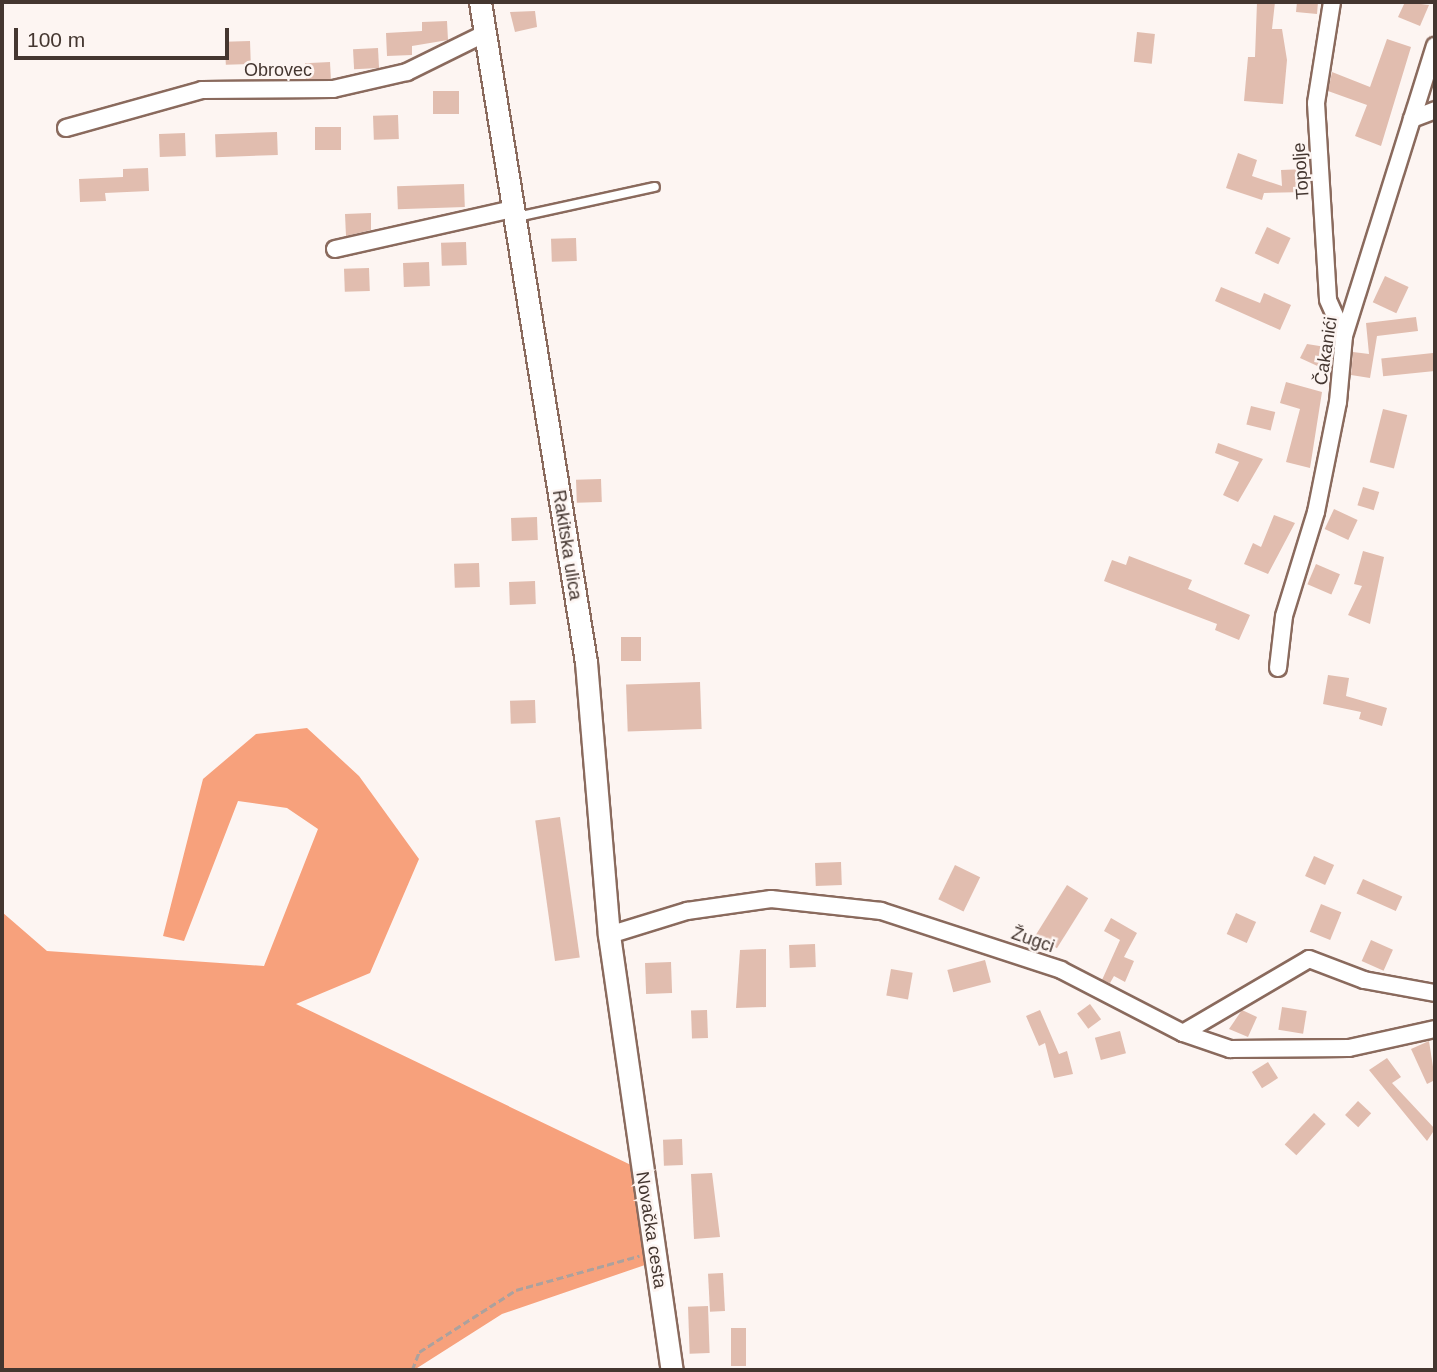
<!DOCTYPE html>
<html>
<head>
<meta charset="utf-8">
<style>
	body { margin:0 }
	#map { position:relative; width:1437px; height:1372px; overflow:hidden; background:#fdf5f2; font-family:Arial,sans-serif }
	div>[style] { position:absolute }
	[style*='--x'] { left:calc(var(--x)*1px); top:calc(var(--y)*1px); width:calc(var(--w)*1px); rotate:calc(var(--a)*1deg) }
	.forest>* { inset:0; background:#f7a17c }
	.building>* { inset:0; background:#e1bdaf; transform-origin:0 0 }
	.path>* { height:2.5px; margin-top:-1.25px; transform-origin:0; background:repeating-linear-gradient(90deg,#aca19d 0 7px,transparent 0 10.5px) }
	.roads { filter:drop-shadow(2px 0 #8a6a5d) drop-shadow(-2px 0 #8a6a5d) drop-shadow(0 2px #8a6a5d) drop-shadow(0 -2px #8a6a5d) }
	.service>* { height:8px; margin:-4px; padding:0 4px; transform-origin:4px; border-radius:4px; background:#fff }
	.minor>* { height:16px; margin:-8px; padding:0 8px; transform-origin:8px; border-radius:8px; background:#fff }
	.tertiary>* { height:21px; margin:-10.5px; padding:0 10.5px; transform-origin:10.5px; border-radius:10.5px; background:#fff }
	span { translate:-50% -50%; white-space:nowrap; text-align:center; line-height:1.15; -webkit-text-stroke:5px #fdf5f2; paint-order:stroke }
	.street-label { font-size:18px; color:#443630 }
	.frame { position:absolute; inset:0; border:4px solid #443630; pointer-events:none }
	.scale { position:absolute; left:14px; top:28px; width:215px; height:32px; box-sizing:border-box; border:4px solid #443630; border-top:0; padding-left:9px; font-size:21px; line-height:24px; white-space:nowrap; color:#443630; -webkit-text-stroke:5px #fdf5f2; paint-order:stroke }
</style>
</head>
<body>
<div id="map">
	<div class="forest">
		<div style="clip-path:polygon(307px 728px,359px 776px,419px 859px,370px 973px,296px 1004px,631px 1165px,645px 1265px,502px 1314px,414px 1370px,2px 1370px,2px 912px,47px 951px,264px 966px,318px 829px,287px 808px,238px 801px,184px 941px,163px 936px,203px 779px,256px 734px)"></div>
	</div>
	<div class="building">
		<div style="clip-path:polygon(1257px 2px,1275px 2px,1272px 29px,1282px 29px,1287px 60px,1283px 104px,1244px 101px,1248px 57px,1255px 57px)"></div>
		<div style="clip-path:polygon(1297px 2px,1318px 2px,1317px 14px,1296px 12px)"></div>
		<div style="clip-path:polygon(1405px 2px,1429px 5px,1420px 26px,1398px 17px)"></div>
		<div style="clip-path:polygon(535px 11px,537px 27px,515px 32px,510px 12px)"></div>
		<div style="clip-path:polygon(447px 21px,448px 40px,412px 46px,412px 55px,387px 56px,386px 33px,422px 31px,422px 22px)"></div>
		<div style="left:1137px;top:32px;width:18px;height:30px;rotate:6deg"></div>
		<div style="clip-path:polygon(1387px 39px,1411px 47px,1381px 146px,1355px 136px,1367px 105px,1328px 91px,1332px 72px,1370px 87px)"></div>
		<div style="left:250px;top:41px;width:23px;height:25px;rotate:88deg"></div>
		<div style="left:378px;top:48px;width:20px;height:25px;rotate:87deg"></div>
		<div style="left:330px;top:62px;width:17px;height:25px;rotate:87deg"></div>
		<div style="left:459px;top:91px;width:23px;height:26px;rotate:90deg"></div>
		<div style="left:398px;top:115px;width:24px;height:25px;rotate:88deg"></div>
		<div style="left:341px;top:127px;width:23px;height:26px;rotate:90deg"></div>
		<div style="left:277px;top:132px;width:23px;height:62px;rotate:88deg"></div>
		<div style="left:185px;top:133px;width:23px;height:26px;rotate:88deg"></div>
		<div style="clip-path:polygon(1238px 153px,1257px 160px,1252px 176px,1282px 186px,1281px 170px,1305px 169px,1306px 192px,1264px 193px,1262px 200px,1226px 188px)"></div>
		<div style="clip-path:polygon(148px 168px,149px 191px,105px 193px,106px 201px,80px 202px,79px 179px,123px 177px,123px 169px)"></div>
		<div style="left:464px;top:184px;width:23px;height:67px;rotate:88deg"></div>
		<div style="clip-path:polygon(371px 213px,371px 230px,346px 236px,345px 214px)"></div>
		<div style="left:1267px;top:227px;width:26px;height:29px;rotate:25deg"></div>
		<div style="left:576px;top:238px;width:23px;height:25px;rotate:88deg"></div>
		<div style="left:466px;top:242px;width:23px;height:25px;rotate:88deg"></div>
		<div style="left:429px;top:262px;width:24px;height:26px;rotate:88deg"></div>
		<div style="left:369px;top:268px;width:23px;height:25px;rotate:88deg"></div>
		<div style="left:1385px;top:276px;width:26px;height:29px;rotate:25deg"></div>
		<div style="clip-path:polygon(1221px 287px,1260px 303px,1264px 293px,1291px 305px,1280px 330px,1215px 301px)"></div>
		<div style="clip-path:polygon(1416px 317px,1418px 331px,1377px 336px,1370px 378px,1351px 375px,1353px 352px,1369px 354px,1366px 323px)"></div>
		<div style="clip-path:polygon(1307px 344px,1332px 348px,1324px 369px,1300px 358px)"></div>
		<div style="left:1433px;top:353px;width:18px;height:52px;rotate:84deg"></div>
		<div style="clip-path:polygon(1286px 382px,1322px 392px,1310px 468px,1286px 462px,1300px 409px,1280px 403px)"></div>
		<div style="left:1251px;top:406px;width:25px;height:19px;rotate:14deg"></div>
		<div style="left:1383px;top:409px;width:25px;height:55px;rotate:14deg"></div>
		<div style="clip-path:polygon(1218px 443px,1263px 459px,1238px 502px,1223px 495px,1239px 462px,1215px 453px)"></div>
		<div style="left:601px;top:479px;width:23px;height:25px;rotate:88deg"></div>
		<div style="left:1363px;top:487px;width:17px;height:19px;rotate:17deg"></div>
		<div style="left:1334px;top:509px;width:26px;height:22px;rotate:25deg"></div>
		<div style="clip-path:polygon(1274px 515px,1295px 523px,1268px 574px,1244px 564px,1253px 543px,1261px 547px)"></div>
		<div style="left:537px;top:517px;width:23px;height:26px;rotate:88deg"></div>
		<div style="clip-path:polygon(1363px 551px,1384px 557px,1370px 624px,1348px 615px,1362px 586px,1354px 584px)"></div>
		<div style="clip-path:polygon(1129px 556px,1192px 580px,1188px 589px,1250px 615px,1239px 640px,1215px 630px,1217px 624px,1104px 581px,1112px 560px,1126px 565px)"></div>
		<div style="left:479px;top:563px;width:24px;height:25px;rotate:88deg"></div>
		<div style="left:1316px;top:564px;width:26px;height:22px;rotate:23deg"></div>
		<div style="left:535px;top:581px;width:23px;height:26px;rotate:88deg"></div>
		<div style="left:641px;top:637px;width:24px;height:20px;rotate:90deg"></div>
		<div style="clip-path:polygon(1328px 675px,1349px 678px,1346px 696px,1387px 708px,1382px 726px,1359px 719px,1361px 712px,1323px 704px)"></div>
		<div style="left:700px;top:682px;width:47px;height:74px;rotate:88deg"></div>
		<div style="left:535px;top:700px;width:23px;height:25px;rotate:88deg"></div>
		<div style="left:560px;top:817px;width:142px;height:25px;rotate:82deg"></div>
		<div style="left:1314px;top:856px;width:22px;height:22px;rotate:24deg"></div>
		<div style="left:841px;top:862px;width:23px;height:26px;rotate:88deg"></div>
		<div style="left:955px;top:865px;width:28px;height:38px;rotate:26deg"></div>
		<div style="left:1363px;top:879px;width:43px;height:16px;rotate:24deg"></div>
		<div style="left:1067px;top:885px;width:25px;height:59px;rotate:32deg"></div>
		<div style="left:1321px;top:904px;width:22px;height:30px;rotate:22deg"></div>
		<div style="left:1236px;top:913px;width:22px;height:23px;rotate:24deg"></div>
		<div style="clip-path:polygon(1111px 918px,1137px 933px,1124px 957px,1134px 961px,1125px 982px,1114px 976px,1110px 983px,1102px 980px,1120px 940px,1104px 931px)"></div>
		<div style="left:1371px;top:940px;width:24px;height:23px;rotate:24deg"></div>
		<div style="left:815px;top:944px;width:23px;height:26px;rotate:88deg"></div>
		<div style="clip-path:polygon(766px 949px,766px 1007px,736px 1008px,740px 950px)"></div>
		<div style="left:985px;top:960px;width:23px;height:39px;rotate:75deg"></div>
		<div style="left:671px;top:962px;width:31px;height:26px;rotate:88deg"></div>
		<div style="left:891px;top:969px;width:22px;height:27px;rotate:10deg"></div>
		<div style="left:1090px;top:1004px;width:19px;height:16px;rotate:54deg"></div>
		<div style="left:1282px;top:1007px;width:25px;height:23px;rotate:9deg"></div>
		<div style="left:707px;top:1010px;width:28px;height:16px;rotate:88deg"></div>
		<div style="clip-path:polygon(1040px 1010px,1059px 1054px,1067px 1051px,1073px 1074px,1054px 1078px,1045px 1043px,1039px 1046px,1026px 1016px)"></div>
		<div style="clip-path:polygon(1242px 1010px,1257px 1017px,1248px 1037px,1229px 1029px)"></div>
		<div style="left:1120px;top:1031px;width:23px;height:26px;rotate:75deg"></div>
		<div style="clip-path:polygon(1429px 1041px,1435px 1080px,1427px 1084px,1411px 1049px)"></div>
		<div style="clip-path:polygon(1387px 1058px,1401px 1077px,1392px 1083px,1435px 1129px,1427px 1141px,1369px 1070px)"></div>
		<div style="left:1268px;top:1062px;width:19px;height:19px;rotate:58deg"></div>
		<div style="left:1358px;top:1101px;width:18px;height:19px;rotate:43deg"></div>
		<div style="left:1314px;top:1113px;width:16px;height:43px;rotate:43deg"></div>
		<div style="left:682px;top:1139px;width:26px;height:19px;rotate:88deg"></div>
		<div style="clip-path:polygon(712px 1173px,720px 1237px,694px 1239px,691px 1174px)"></div>
		<div style="left:723px;top:1273px;width:38px;height:15px;rotate:87deg"></div>
		<div style="left:708px;top:1306px;width:47px;height:20px;rotate:88deg"></div>
		<div style="left:731px;top:1328px;width:15px;height:38px"></div>
	</div>
	<div class="path">
		<div style="--x:412;--y:1370;--w:19;--a:-69"></div>
		<div style="--x:419;--y:1352;--w:115;--a:-32.6"></div>
		<div style="--x:516;--y:1290;--w:128;--a:-15.5"></div>
	</div>
	<div class="roads">
		<div class="service">
			<div style="--x:517;--y:217;--w:141;--a:-12.3"></div>
		</div>
		<div class="minor">
			<div style="--x:1332;--y:2;--w:102;--a:99"></div>
			<div style="--x:1316;--y:103;--w:197;--a:86.5"></div>
			<div style="--x:1328;--y:300;--w:39;--a:66"></div>
			<div style="--x:1412;--y:119;--w:25;--a:-21"></div>
			<div style="--x:66;--y:128;--w:141;--a:-15.6"></div>
			<div style="--x:202;--y:90;--w:131;--a:-0.4"></div>
			<div style="--x:333;--y:89;--w:76;--a:-12.9"></div>
			<div style="--x:407;--y:72;--w:86;--a:-26.3"></div>
			<div style="--x:335;--y:249;--w:182;--a:-12.7"></div>
			<div style="--x:1278;--y:668;--w:52;--a:-83.4"></div>
			<div style="--x:1284;--y:616;--w:109;--a:-72.9"></div>
			<div style="--x:1316;--y:512;--w:112;--a:-78.7"></div>
			<div style="--x:1338;--y:402;--w:66;--a:-84.8"></div>
			<div style="--x:1344;--y:336;--w:304;--a:-72.6"></div>
			<div style="--x:609;--y:935;--w:82;--a:-17.1"></div>
			<div style="--x:687;--y:911;--w:85;--a:-8.1"></div>
			<div style="--x:771;--y:899;--w:111;--a:6.2"></div>
			<div style="--x:881;--y:911;--w:189;--a:18.1"></div>
			<div style="--x:1061;--y:970;--w:137;--a:27.3"></div>
			<div style="--x:1183;--y:1033;--w:50;--a:18.8"></div>
			<div style="--x:1230;--y:1049;--w:119;--a:-0.5"></div>
			<div style="--x:1349;--y:1048;--w:88;--a:-12.5"></div>
			<div style="--x:1183;--y:1033;--w:146;--a:-30.4"></div>
			<div style="--x:1309;--y:959;--w:59;--a:20.9"></div>
			<div style="--x:1364;--y:980;--w:72;--a:10.4"></div>
		</div>
		<div class="tertiary">
			<div style="--x:480;--y:2;--w:668;--a:80.88"></div>
			<div style="--x:586;--y:662;--w:274;--a:85.2"></div>
			<div style="--x:609;--y:935;--w:440;--a:81.8"></div>
		</div>
	</div>
	<div class="street-label">
		<span style="left:278px;top:70px">Obrovec</span>
		<span style="left:1301px;top:171px;rotate:-94deg">Topolje</span>
		<span style="left:1326px;top:351px;rotate:-81deg">Čakanići</span>
		<span style="left:567px;top:545px;rotate:81deg">Rakitska ulica</span>
		<span style="left:1033px;top:940px;rotate:19deg">Žugci</span>
		<span style="left:651px;top:1230px;rotate:81deg">Novačka cesta</span>
	</div>
	<div class="frame"></div>
	<div class="scale">100 m</div>
</div>
</body>
</html>
